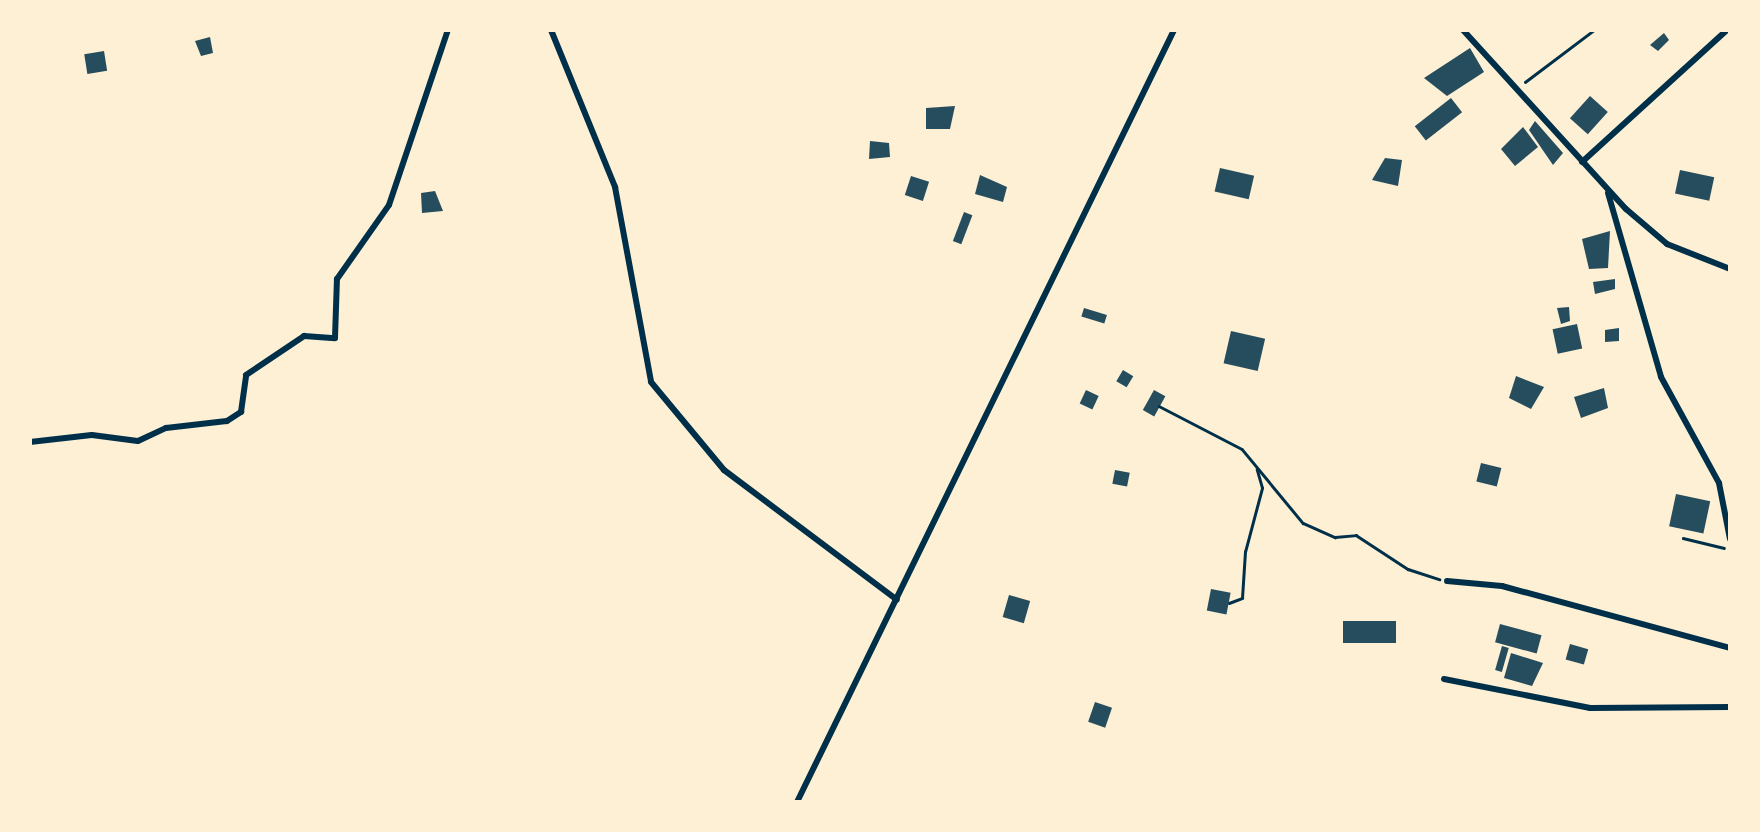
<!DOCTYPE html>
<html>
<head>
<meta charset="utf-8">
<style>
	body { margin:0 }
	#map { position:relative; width:1760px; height:832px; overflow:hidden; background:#fdf0d5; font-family:"PT Serif",serif }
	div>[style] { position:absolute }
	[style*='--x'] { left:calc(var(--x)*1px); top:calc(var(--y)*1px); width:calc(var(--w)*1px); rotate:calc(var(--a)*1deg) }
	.building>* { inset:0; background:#264d5e; transform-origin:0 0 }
	.path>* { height:2.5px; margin:-1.25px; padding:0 1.25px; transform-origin:1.25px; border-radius:1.25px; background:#003049 }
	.minor>* { height:6px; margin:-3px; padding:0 3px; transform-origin:3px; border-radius:3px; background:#003049 }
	span { translate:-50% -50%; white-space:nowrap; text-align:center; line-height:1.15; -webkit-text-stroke:8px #fdf0d5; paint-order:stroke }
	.frame { position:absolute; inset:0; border:32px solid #fdf0d5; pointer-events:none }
</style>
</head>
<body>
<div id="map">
	<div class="building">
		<div style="clip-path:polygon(1664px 33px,1669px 40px,1658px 51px,1650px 45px)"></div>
		<div style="clip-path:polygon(210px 37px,213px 53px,201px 56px,195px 41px)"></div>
		<div style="clip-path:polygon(1470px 48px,1484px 72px,1447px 96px,1424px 78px)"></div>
		<div style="left:104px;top:51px;width:20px;height:20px;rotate:81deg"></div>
		<div style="left:1590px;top:96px;width:24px;height:30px;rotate:42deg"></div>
		<div style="left:1451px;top:98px;width:18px;height:46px;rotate:52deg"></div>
		<div style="clip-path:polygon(955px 106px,950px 129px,926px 129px,926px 108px)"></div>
		<div style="clip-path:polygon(1535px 121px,1563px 153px,1553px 165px,1529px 130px)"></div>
		<div style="clip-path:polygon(1523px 127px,1538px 147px,1515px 166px,1501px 149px)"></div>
		<div style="clip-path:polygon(870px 141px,889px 143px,890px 157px,869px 159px)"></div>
		<div style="clip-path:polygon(1385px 158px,1402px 160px,1398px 186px,1372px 180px)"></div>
		<div style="left:1220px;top:168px;width:35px;height:24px;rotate:13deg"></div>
		<div style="left:1680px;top:170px;width:35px;height:24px;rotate:12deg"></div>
		<div style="clip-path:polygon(980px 175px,1007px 187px,1003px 202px,975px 194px)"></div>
		<div style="left:911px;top:176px;width:19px;height:20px;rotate:18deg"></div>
		<div style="clip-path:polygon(435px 191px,443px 211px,422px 213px,421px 193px)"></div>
		<div style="left:964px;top:212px;width:9px;height:31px;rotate:21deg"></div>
		<div style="clip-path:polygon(1610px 231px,1608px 268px,1589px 269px,1582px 239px)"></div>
		<div style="clip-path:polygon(1615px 279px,1615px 289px,1595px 294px,1593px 282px)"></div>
		<div style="clip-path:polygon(1569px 307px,1570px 321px,1561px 324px,1557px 308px)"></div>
		<div style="left:1084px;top:308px;width:24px;height:9px;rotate:17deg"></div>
		<div style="left:1577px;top:324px;width:25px;height:25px;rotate:78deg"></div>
		<div style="clip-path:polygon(1619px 328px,1619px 341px,1605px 342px,1605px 330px)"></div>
		<div style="left:1231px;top:331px;width:35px;height:33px;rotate:13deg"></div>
		<div style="left:1123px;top:370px;width:12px;height:13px;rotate:31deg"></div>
		<div style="clip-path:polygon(1516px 376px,1544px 387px,1531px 409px,1509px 398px)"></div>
		<div style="clip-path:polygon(1604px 388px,1608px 408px,1581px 418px,1574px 397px)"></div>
		<div style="left:1086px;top:390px;width:14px;height:15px;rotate:25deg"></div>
		<div style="left:1154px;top:390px;width:13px;height:23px;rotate:29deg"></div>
		<div style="left:1481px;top:463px;width:21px;height:19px;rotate:14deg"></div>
		<div style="left:1115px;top:470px;width:15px;height:14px;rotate:11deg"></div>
		<div style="left:1676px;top:494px;width:35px;height:33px;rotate:12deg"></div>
		<div style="left:1211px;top:589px;width:20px;height:22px;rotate:11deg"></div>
		<div style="left:1009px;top:595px;width:22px;height:23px;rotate:16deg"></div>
		<div style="left:1343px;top:621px;width:53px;height:22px"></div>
		<div style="left:1500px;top:624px;width:43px;height:19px;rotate:15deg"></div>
		<div style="left:1570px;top:644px;width:19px;height:16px;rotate:16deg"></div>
		<div style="left:1502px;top:646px;width:7px;height:25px;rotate:16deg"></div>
		<div style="clip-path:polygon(1511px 653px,1543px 663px,1532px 686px,1504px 678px)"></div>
		<div style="left:1095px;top:702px;width:18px;height:21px;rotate:19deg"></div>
	</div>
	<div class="path">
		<div style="--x:1525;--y:82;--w:86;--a:-37"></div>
		<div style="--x:1159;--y:406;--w:93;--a:27.4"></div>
		<div style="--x:1242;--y:449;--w:96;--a:50.5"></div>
		<div style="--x:1303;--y:523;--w:35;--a:24"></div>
		<div style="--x:1335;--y:537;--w:21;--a:-5"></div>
		<div style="--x:1356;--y:535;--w:62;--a:33.2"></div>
		<div style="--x:1408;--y:569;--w:33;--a:18"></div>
		<div style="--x:1683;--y:538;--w:42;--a:13.7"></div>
		<div style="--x:1229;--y:603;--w:14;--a:-21"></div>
		<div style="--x:1242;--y:598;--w:46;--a:-86.3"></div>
		<div style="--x:1245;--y:552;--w:66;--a:-75.1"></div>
		<div style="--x:1262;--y:488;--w:19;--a:-106"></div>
	</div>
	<div class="minor">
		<div style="--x:551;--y:30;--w:170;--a:67.8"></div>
		<div style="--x:615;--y:187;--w:198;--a:79.5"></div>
		<div style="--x:651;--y:382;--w:114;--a:50.3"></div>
		<div style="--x:724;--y:470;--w:216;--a:36.9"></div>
		<div style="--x:1463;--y:30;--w:242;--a:47.7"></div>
		<div style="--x:1626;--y:209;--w:54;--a:40.5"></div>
		<div style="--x:1667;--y:244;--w:68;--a:21.6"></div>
		<div style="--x:1582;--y:162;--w:196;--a:-42.3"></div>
		<div style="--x:1608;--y:193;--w:191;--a:73.9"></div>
		<div style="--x:1661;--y:377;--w:121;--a:61.3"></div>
		<div style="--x:1719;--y:483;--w:57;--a:78.9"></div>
		<div style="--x:30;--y:442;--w:62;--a:-6.4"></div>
		<div style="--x:92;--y:435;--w:46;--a:7.4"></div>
		<div style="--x:138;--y:441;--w:31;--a:-25"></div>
		<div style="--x:166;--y:428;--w:61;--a:-6.5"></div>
		<div style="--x:227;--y:421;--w:17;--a:-33"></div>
		<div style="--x:241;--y:412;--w:37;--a:-82"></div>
		<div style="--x:246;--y:375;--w:70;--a:-33.9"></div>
		<div style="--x:304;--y:336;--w:31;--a:4"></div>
		<div style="--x:335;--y:338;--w:59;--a:-88.1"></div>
		<div style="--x:337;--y:279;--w:90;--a:-54.9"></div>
		<div style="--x:389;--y:205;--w:185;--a:-71.4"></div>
		<div style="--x:1447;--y:581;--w:55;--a:5.2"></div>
		<div style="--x:1502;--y:586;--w:236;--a:15.2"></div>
		<div style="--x:1444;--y:679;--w:149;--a:11.2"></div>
		<div style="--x:1590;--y:708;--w:140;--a:-0.4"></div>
		<div style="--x:797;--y:802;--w:859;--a:-63.97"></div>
	</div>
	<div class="frame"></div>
</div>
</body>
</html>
